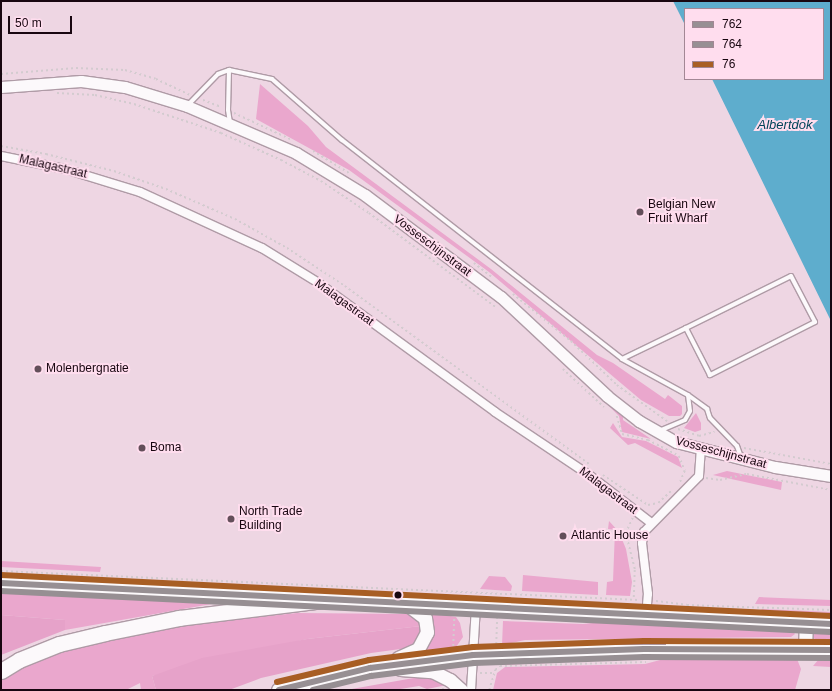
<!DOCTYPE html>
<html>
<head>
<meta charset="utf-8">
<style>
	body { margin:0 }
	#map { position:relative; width:832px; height:691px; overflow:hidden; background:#eed6e3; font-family:Helvetica,sans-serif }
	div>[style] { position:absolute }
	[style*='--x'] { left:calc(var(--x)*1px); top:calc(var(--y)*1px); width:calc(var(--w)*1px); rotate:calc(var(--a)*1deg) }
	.green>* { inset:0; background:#eaa7cd }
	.forest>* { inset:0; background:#e6a2c9 }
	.water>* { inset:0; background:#5eadcd }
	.path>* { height:1.5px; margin-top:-0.75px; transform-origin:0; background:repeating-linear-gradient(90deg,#d3cbcf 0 2px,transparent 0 5px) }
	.roads { filter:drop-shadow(1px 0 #af9ba6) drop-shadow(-1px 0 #af9ba6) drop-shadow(0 1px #af9ba6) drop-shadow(0 -1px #af9ba6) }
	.lane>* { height:4px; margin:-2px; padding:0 2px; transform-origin:2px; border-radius:2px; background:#fcf9fb }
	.street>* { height:8px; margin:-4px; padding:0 4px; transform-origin:4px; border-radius:4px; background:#fcf9fb }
	.secondary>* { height:11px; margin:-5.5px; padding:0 5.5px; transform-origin:5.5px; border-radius:5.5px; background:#fcf9fb }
	.primary>* { height:13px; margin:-6.5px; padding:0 6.5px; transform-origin:6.5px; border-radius:6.5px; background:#fcf9fb }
	.highway>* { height:15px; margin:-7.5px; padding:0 7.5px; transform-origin:7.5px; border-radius:7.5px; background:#fcf9fb }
	.bus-1>* { height:6px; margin:-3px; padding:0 3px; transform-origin:3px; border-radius:3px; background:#978f93 }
	.bus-2>* { height:6px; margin:-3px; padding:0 3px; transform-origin:3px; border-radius:3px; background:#978f93 }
	.bus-3>* { height:6px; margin:-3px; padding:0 3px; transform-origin:3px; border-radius:3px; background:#a85e24 }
	.dots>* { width:11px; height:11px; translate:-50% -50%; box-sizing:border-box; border:2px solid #fde; border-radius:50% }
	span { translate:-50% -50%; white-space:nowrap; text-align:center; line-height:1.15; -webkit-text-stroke:4px #fde; paint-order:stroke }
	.street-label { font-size:12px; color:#180610 }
	.poi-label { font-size:12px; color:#180610 }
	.left { translate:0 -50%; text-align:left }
	.water-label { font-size:13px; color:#004459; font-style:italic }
	.frame { position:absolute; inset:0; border:2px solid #180610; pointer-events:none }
	.legend { position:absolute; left:684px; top:8px; width:140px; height:72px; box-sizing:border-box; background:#fde; border:1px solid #a38795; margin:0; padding:5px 7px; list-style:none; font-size:12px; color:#180610 }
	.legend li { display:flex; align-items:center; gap:8px; height:20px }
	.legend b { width:20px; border:1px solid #a38795 }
	.scale { position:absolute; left:8px; top:16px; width:64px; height:18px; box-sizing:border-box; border:2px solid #180610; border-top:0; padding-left:5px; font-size:12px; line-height:14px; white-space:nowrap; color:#180610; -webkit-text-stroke:3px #fde; paint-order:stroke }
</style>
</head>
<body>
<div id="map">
	<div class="green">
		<div style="clip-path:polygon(260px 84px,308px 126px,326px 147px,491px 269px,597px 355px,613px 363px,665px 399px,668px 395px,682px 406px,682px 414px,680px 416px,669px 416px,641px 400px,489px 272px,349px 170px,256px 119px)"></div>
		<div style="clip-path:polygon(605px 402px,623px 415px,623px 420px,651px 439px,622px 432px,619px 416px)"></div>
		<div style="clip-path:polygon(696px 413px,701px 423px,701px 430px,695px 432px,684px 428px)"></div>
		<div style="clip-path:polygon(613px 423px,622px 437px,646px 441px,678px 457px,682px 468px,635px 443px,628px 445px,610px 428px)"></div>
		<div style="clip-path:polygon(727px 471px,782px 482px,781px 490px,713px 475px)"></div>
		<div style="clip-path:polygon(609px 521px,619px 532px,626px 549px,632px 582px,630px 596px,606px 595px,607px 582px,613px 581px,615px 530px,608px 529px)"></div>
		<div style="clip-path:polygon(1px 561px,101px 567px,100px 572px,1px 567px)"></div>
		<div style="clip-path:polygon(523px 575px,598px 582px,598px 595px,522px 591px)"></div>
		<div style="clip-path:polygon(489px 576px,505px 577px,512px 586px,511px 591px,480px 589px)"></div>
		<div style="clip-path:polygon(1px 593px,217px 603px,65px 630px,65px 620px,1px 615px)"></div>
		<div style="clip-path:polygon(759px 597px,831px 600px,831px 606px,755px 604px)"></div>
		<div style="clip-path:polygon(761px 609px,831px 612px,831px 613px,797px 612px,780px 615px,766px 614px)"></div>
		<div style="clip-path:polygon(428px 612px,456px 617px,460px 623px,463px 637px,456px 647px,449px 650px,425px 650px,430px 639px)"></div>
		<div style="clip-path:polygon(297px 613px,407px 614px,419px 621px,421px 626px,307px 639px,152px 676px,156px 690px,141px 690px,140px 683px,126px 690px,1px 690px,1px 681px,21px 668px,74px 647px,172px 626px)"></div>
		<div style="clip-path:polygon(503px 621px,583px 624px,612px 621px,792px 630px,795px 634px,791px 637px,525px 640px,502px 645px)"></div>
		<div style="clip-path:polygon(817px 632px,831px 632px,831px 642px,815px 640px,813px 635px)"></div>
		<div style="clip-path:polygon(664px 659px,797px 659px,801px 669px,795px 690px,493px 690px,497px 673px,505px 667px,645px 664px)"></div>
		<div style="clip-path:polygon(819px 659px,831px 660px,831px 667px,813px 666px)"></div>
		<div style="clip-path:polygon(534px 660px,549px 663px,502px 665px,502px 661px)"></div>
	</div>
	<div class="forest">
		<div style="clip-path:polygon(1px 615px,65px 620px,65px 630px,1px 655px)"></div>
		<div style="clip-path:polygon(421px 626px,421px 634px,415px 645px,408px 648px,371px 653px,261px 678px,229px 690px,156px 690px,152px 676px,202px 658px,307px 639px)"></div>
		<div style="clip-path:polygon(425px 676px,447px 685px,427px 689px,419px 686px,394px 690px,346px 690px)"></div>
	</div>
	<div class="water">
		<div style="clip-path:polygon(673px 1px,831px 1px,831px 321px,712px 79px,823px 79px,823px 9px,685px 9px,685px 25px)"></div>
	</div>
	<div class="path">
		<div style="--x:1;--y:74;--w:75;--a:-4.6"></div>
		<div style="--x:76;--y:68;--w:49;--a:2.3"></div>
		<div style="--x:125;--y:70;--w:32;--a:16"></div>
		<div style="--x:156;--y:79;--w:38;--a:25"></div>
		<div style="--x:57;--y:93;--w:38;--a:3"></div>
		<div style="--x:95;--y:95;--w:40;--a:13"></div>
		<div style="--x:134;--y:104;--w:92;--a:18.4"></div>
		<div style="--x:221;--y:133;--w:66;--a:24.2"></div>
		<div style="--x:281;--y:160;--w:45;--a:27.7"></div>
		<div style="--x:321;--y:181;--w:58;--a:33.7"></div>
		<div style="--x:369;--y:213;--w:159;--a:36.6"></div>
		<div style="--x:203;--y:100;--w:19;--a:21"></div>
		<div style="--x:234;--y:113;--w:62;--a:24.9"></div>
		<div style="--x:1;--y:146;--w:46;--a:10.1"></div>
		<div style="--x:46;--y:154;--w:70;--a:14"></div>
		<div style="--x:114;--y:171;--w:55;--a:19.1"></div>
		<div style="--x:166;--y:189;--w:75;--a:23.5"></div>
		<div style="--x:235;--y:219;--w:60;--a:29.1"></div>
		<div style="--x:287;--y:248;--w:69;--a:33.2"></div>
		<div style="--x:345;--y:286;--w:302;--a:36.1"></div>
		<div style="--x:313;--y:151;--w:42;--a:31.4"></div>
		<div style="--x:474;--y:263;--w:24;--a:38"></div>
		<div style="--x:513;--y:294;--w:75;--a:39"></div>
		<div style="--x:571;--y:341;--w:64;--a:43.7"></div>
		<div style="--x:617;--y:385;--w:62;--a:35.8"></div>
		<div style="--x:563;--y:369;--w:56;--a:42.8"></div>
		<div style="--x:617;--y:416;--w:19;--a:74"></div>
		<div style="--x:622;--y:434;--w:27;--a:13"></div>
		<div style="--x:648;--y:440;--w:35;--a:27"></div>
		<div style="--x:679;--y:456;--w:16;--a:68"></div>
		<div style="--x:685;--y:471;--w:13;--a:113"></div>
		<div style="--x:678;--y:429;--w:22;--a:18"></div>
		<div style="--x:699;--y:436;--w:16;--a:-15"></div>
		<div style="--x:744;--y:448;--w:88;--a:10.4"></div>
		<div style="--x:603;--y:475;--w:54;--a:33.7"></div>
		<div style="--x:648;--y:505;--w:10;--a:-11"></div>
		<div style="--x:658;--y:503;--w:18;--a:-43"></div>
		<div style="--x:706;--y:478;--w:14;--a:8"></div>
		<div style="--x:720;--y:480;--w:28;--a:-13"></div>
		<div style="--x:747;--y:474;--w:86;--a:10.8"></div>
		<div style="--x:633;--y:518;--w:17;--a:115"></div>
		<div style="--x:626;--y:533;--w:38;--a:76"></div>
		<div style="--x:635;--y:570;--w:30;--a:92"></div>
		<div style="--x:1;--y:571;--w:638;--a:2.61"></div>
		<div style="--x:656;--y:601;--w:31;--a:7"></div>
		<div style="--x:687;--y:605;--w:144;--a:2"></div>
		<div style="--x:496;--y:644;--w:26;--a:-88"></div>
		<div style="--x:453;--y:646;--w:30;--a:-88"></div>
		<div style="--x:480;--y:673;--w:14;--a:0"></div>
		<div style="--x:437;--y:690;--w:7;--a:-8"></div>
		<div style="--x:489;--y:690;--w:21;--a:-73"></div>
		<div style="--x:495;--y:670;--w:6;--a:-39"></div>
		<div style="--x:500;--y:666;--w:146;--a:-1.6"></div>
	</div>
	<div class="roads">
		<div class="lane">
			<div style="--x:229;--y:70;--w:40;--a:91.4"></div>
			<div style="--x:228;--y:110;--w:13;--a:81"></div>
			<div style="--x:188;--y:105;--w:43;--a:-45.9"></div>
			<div style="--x:218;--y:74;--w:12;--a:-20"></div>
			<div style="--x:229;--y:70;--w:44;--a:11.8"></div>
			<div style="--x:272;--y:79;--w:93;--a:41.1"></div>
			<div style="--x:342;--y:140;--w:355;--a:38"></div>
			<div style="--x:622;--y:359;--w:71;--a:-25.8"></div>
			<div style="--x:686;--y:328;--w:117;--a:-26.3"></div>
			<div style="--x:791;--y:276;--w:52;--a:62.4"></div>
			<div style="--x:815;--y:322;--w:118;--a:153.2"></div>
			<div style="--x:710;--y:375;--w:53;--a:-117.1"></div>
			<div style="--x:622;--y:359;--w:75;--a:28.6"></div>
			<div style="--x:688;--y:395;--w:16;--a:83"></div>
			<div style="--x:690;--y:411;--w:10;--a:119"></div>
			<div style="--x:685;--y:420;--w:28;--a:157"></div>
			<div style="--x:688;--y:395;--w:24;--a:36"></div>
			<div style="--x:707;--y:409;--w:9;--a:72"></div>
			<div style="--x:710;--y:418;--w:39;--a:46"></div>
			<div style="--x:737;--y:446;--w:12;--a:70"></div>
		</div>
		<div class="street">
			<div style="--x:1;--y:156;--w:65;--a:11.5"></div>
			<div style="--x:65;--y:169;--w:78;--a:17"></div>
			<div style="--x:140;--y:192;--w:134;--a:24.7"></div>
			<div style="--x:262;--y:248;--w:65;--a:31.7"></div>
			<div style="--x:317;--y:282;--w:220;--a:36.1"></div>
			<div style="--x:495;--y:412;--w:113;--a:33.8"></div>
			<div style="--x:589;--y:475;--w:77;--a:37.6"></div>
			<div style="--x:646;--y:616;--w:22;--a:-85"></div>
			<div style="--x:648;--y:594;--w:51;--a:-96.7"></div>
			<div style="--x:642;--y:543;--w:11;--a:-80"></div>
			<div style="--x:644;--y:532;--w:78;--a:-45.5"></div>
			<div style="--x:699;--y:476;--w:28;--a:-86"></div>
			<div style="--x:471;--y:690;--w:83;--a:-86.6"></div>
		</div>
		<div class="secondary">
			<div style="--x:1;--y:87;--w:80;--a:-4.3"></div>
			<div style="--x:81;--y:81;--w:44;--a:7.8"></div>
			<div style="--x:125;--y:87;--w:65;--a:17"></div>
			<div style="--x:187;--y:106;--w:119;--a:23.3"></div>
			<div style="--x:296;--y:153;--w:81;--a:31.3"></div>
			<div style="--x:365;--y:195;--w:170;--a:36.9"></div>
			<div style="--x:501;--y:297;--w:145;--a:43"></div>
			<div style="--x:607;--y:396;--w:41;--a:38"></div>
			<div style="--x:639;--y:421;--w:43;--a:29.6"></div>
			<div style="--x:676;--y:442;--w:102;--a:14.2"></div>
			<div style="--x:775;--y:467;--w:57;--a:9.1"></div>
		</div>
		<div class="primary">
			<div style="--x:1;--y:583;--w:831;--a:2.83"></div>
			<div style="--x:805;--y:649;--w:26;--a:-88"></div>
			<div style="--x:398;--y:658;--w:22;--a:-24"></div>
			<div style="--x:418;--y:649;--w:19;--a:-62"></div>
			<div style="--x:427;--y:632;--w:14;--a:-98"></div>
			<div style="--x:425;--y:618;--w:21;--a:-143"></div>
			<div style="--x:370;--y:668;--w:47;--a:-8.7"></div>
			<div style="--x:416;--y:661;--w:108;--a:-5.3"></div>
			<div style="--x:524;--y:651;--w:307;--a:-0.2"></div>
			<div style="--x:400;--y:669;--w:32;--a:4"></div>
			<div style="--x:432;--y:671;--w:20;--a:27"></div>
			<div style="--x:450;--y:680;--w:15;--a:42"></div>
		</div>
		<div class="highway">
			<div style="--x:1;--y:671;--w:21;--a:-31"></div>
			<div style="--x:19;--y:660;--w:43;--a:-21.8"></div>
			<div style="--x:59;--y:644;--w:47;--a:-13.4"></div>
			<div style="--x:105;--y:633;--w:76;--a:-11.5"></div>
			<div style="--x:179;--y:618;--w:146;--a:-7.1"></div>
			<div style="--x:279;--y:690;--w:94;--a:-13.6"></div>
		</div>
	</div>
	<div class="bus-1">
		<div style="--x:1;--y:583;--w:831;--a:2.83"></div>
		<div style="--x:279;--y:690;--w:94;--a:-13.6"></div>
		<div style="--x:370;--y:668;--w:104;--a:-7.2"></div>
		<div style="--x:473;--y:655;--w:171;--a:-2"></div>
		<div style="--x:644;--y:649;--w:187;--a:0.3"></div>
	</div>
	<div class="bus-2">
		<div style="--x:1;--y:591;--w:831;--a:2.83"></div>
		<div style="--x:313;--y:690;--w:60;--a:-13.6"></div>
		<div style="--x:371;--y:676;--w:104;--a:-7.2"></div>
		<div style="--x:474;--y:663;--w:170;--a:-2"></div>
		<div style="--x:644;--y:657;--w:187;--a:0.3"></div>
	</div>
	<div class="bus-3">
		<div style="--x:1;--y:575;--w:831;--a:2.83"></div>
		<div style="--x:277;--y:682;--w:95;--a:-13.4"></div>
		<div style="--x:369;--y:660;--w:105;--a:-7.1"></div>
		<div style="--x:473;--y:647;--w:171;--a:-2"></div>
		<div style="--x:644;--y:641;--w:187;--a:0.3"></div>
	</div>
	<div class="dots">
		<div style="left:640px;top:212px;background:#634f5a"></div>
		<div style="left:38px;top:369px;background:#634f5a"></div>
		<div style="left:142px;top:448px;background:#634f5a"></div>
		<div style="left:231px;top:519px;background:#634f5a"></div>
		<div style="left:563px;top:536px;background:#634f5a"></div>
		<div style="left:398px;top:595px;background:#180610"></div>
	</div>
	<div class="street-label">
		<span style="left:53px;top:167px;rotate:13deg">Malagastraat</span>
		<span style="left:432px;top:246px;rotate:37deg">Vosseschijnstraat</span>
		<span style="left:344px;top:303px;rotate:36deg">Malagastraat</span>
		<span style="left:721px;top:453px;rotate:15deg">Vosseschijnstraat</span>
		<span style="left:608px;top:491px;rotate:37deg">Malagastraat</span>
	</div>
	<div class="poi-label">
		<span class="left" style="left:648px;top:212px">Belgian New<br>Fruit Wharf</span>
		<span class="left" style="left:46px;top:369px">Molenbergnatie</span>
		<span class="left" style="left:150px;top:448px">Boma</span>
		<span class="left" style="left:239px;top:519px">North Trade<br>Building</span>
		<span class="left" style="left:571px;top:536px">Atlantic House</span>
	</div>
	<div class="water-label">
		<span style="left:785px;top:125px">Albertdok</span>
	</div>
	<div class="frame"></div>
	<ul class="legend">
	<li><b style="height:5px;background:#978f93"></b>762</li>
	<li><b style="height:5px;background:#978f93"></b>764</li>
	<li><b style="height:5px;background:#a85e24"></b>76</li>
	</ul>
	<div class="scale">50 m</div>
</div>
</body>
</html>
